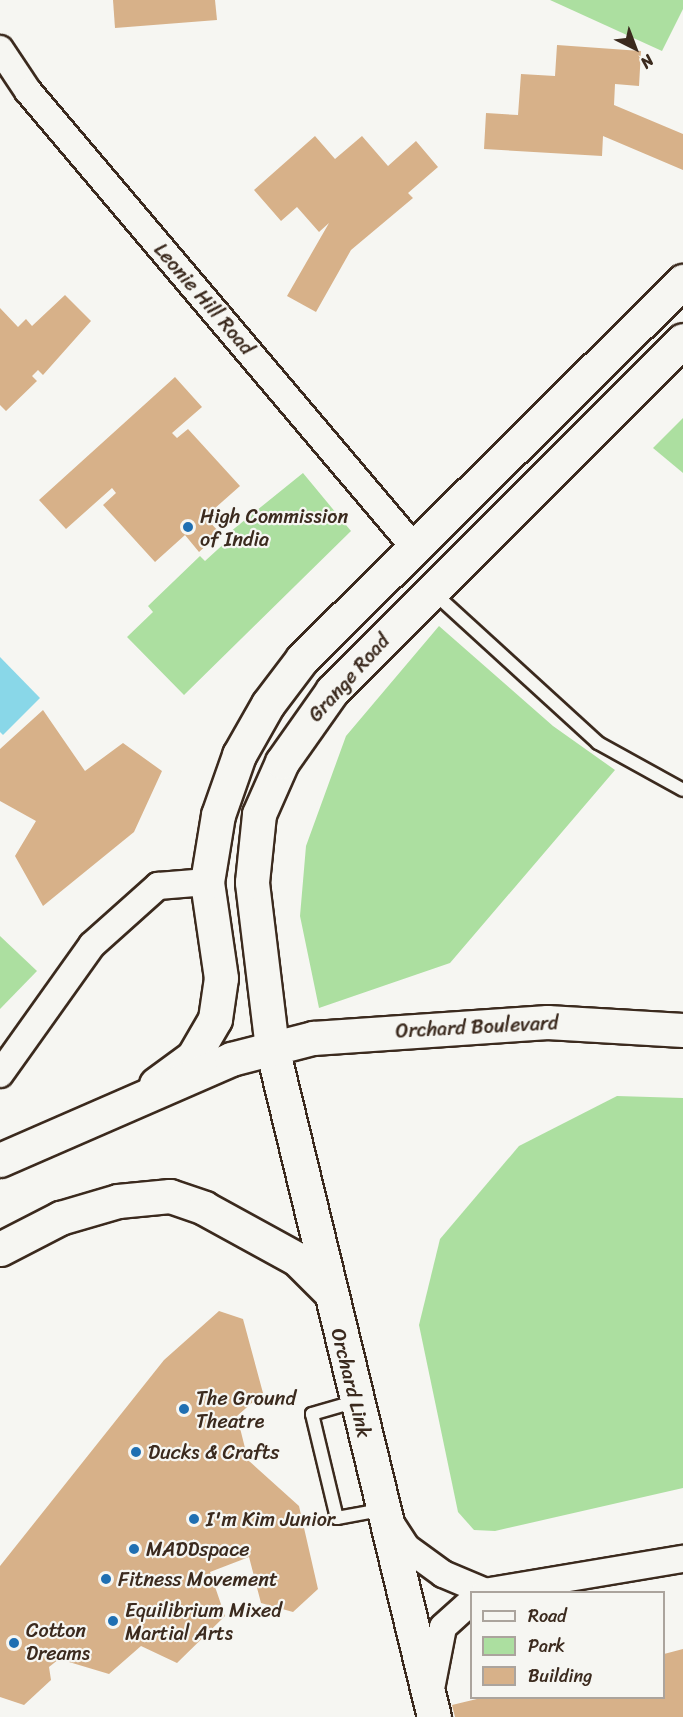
<!DOCTYPE html>
<html>
<head>
<meta charset="utf-8">
<style>
	body { margin:0 }
	#map { position:relative; width:683px; height:1717px; overflow:hidden; background:#f6f6f2; font-family:Sriracha,sans-serif }
	div>[style] { position:absolute }
	[style*='--x'] { left:calc(var(--x)*1px); top:calc(var(--y)*1px); width:calc(var(--w)*1px); rotate:calc(var(--a)*1deg) }
	.green>* { inset:0; background:#acdfa0 }
	.water>* { inset:0; background:#89d7e8 }
	.building>* { inset:0; background:#d7b189 }
	.roads { filter:drop-shadow(2px 0 #3b2a1e) drop-shadow(-2px 0 #3b2a1e) drop-shadow(0 2px #3b2a1e) drop-shadow(0 -2px #3b2a1e) }
	.service>* { height:12px; margin:-6px; padding:0 6px; transform-origin:6px; border-radius:6px; background:#f6f6f2 }
	.minor>* { height:26px; margin:-13px; padding:0 13px; transform-origin:13px; border-radius:13px; background:#f6f6f2 }
	.secondary>* { height:33px; margin:-16.5px; padding:0 16.5px; transform-origin:16.5px; border-radius:16.5px; background:#f6f6f2 }
	.primary>* { height:33px; margin:-16.5px; padding:0 16.5px; transform-origin:16.5px; border-radius:16.5px; background:#f6f6f2 }
	.dots>* { width:16px; height:16px; translate:-50% -50%; box-sizing:border-box; border:3px solid #f6f6f2; border-radius:50% }
	span { translate:-50% -50%; white-space:nowrap; text-align:center; line-height:1.15; -webkit-text-stroke:4.5px #f6f6f2; paint-order:stroke }
	.street-label { font-size:20px; color:#3b2a1e }
	.poi-label { font-size:20px; color:#3b2a1e }
	.left { translate:0 -50%; text-align:left }
	.legend { position:absolute; left:470px; top:1591px; width:195px; height:108px; box-sizing:border-box; background:#f6f6f2; border:2px solid #aba49d; margin:0; padding:8px 10px; list-style:none; font-size:18px; color:#3b2a1e }
	.legend li { display:flex; align-items:center; gap:12px; height:30px }
	.legend b { width:30px; border:2px solid #aba49d }
	.north { position:absolute; left:605px; top:18px; width:60px; height:60px; -webkit-text-stroke:4px #f6f6f2; paint-order:stroke; rotate:138deg; font-size:16px; font-weight:700; line-height:24px; text-align:center; color:#3b2a1e }
	.north::after { content:''; display:block; margin:auto; width:21px; height:27px; background:#3b2a1e; clip-path:polygon(50% 0,100% 100%,50% 72%,0 100%) }
</style>
</head>
<body>
<div id="map">
	<div class="green">
		<div style="clip-path:polygon(550px 0,683px 0,683px 9px,662px 51px)"></div>
		<div style="clip-path:polygon(683px 418px,683px 473px,653px 448px)"></div>
		<div style="clip-path:polygon(303px 473px,351px 531px,184px 695px,127px 637px,153px 612px,148px 606px,200px 556px,205px 561px,228px 540px,225px 536px)"></div>
		<div style="clip-path:polygon(439px 626px,553px 726px,615px 770px,450px 963px,319px 1008px,300px 916px,306px 846px,346px 736px)"></div>
		<div style="clip-path:polygon(0 936px,37px 971px,0 1009px)"></div>
		<div style="clip-path:polygon(617px 1096px,683px 1098px,683px 1488px,495px 1531px,474px 1530px,458px 1512px,419px 1325px,440px 1239px,519px 1146px)"></div>
	</div>
	<div class="water">
		<div style="clip-path:polygon(0 657px,40px 698px,3px 735px,0 732px)"></div>
	</div>
	<div class="building">
		<div style="clip-path:polygon(113px 0,215px 0,217px 20px,115px 28px)"></div>
		<div style="clip-path:polygon(557px 45px,641px 51px,639px 86px,615px 84px,614px 105px,683px 134px,683px 170px,603px 136px,602px 156px,484px 149px,486px 113px,518px 115px,521px 74px,555px 76px)"></div>
		<div style="clip-path:polygon(315px 136px,335px 159px,362px 136px,388px 166px,416px 141px,438px 167px,408px 193px,413px 198px,351px 250px,316px 312px,287px 296px,329px 223px,319px 232px,297px 207px,281px 221px,254px 190px)"></div>
		<div style="clip-path:polygon(65px 295px,91px 321px,43px 375px,38px 370px,32px 376px,37px 381px,6px 411px,0 405px,0 308px,18px 327px,26px 319px,32px 326px)"></div>
		<div style="clip-path:polygon(175px 377px,202px 407px,172px 433px,177px 438px,188px 429px,240px 486px,205px 517px,220px 533px,199px 552px,185px 535px,155px 562px,103px 505px,116px 493px,112px 488px,66px 529px,39px 500px)"></div>
		<div style="clip-path:polygon(43px 710px,85px 771px,123px 743px,162px 771px,134px 832px,43px 906px,15px 856px,36px 821px,0 801px,0 749px)"></div>
		<div style="clip-path:polygon(219px 1311px,243px 1319px,263px 1393px,237px 1416px,248px 1460px,299px 1506px,318px 1589px,293px 1612px,261px 1603px,249px 1557px,210px 1572px,225px 1616px,177px 1663px,141px 1646px,109px 1674px,59px 1659px,49px 1667px,51px 1680px,24px 1705px,0 1697px,0 1566px,164px 1360px)"></div>
		<div style="clip-path:polygon(683px 1649px,683px 1717px,455px 1717px,452px 1705px,481px 1698px,664px 1698px,664px 1654px)"></div>
	</div>
	<div class="roads">
		<div class="service">
			<div style="--x:434;--y:593;--w:222;--a:42.4"></div>
			<div style="--x:598;--y:743;--w:97;--a:28.9"></div>
			<div style="--x:357;--y:1401;--w:47;--a:163.9"></div>
			<div style="--x:312;--y:1414;--w:107;--a:76.5"></div>
			<div style="--x:337;--y:1518;--w:45;--a:-10.3"></div>
		</div>
		<div class="minor">
			<div style="--x:0;--y:49;--w:50;--a:56.3"></div>
			<div style="--x:28;--y:91;--w:596;--a:49.76"></div>
			<div style="--x:0;--y:1074;--w:158;--a:-54.5"></div>
			<div style="--x:92;--y:945;--w:89;--a:-41.8"></div>
			<div style="--x:158;--y:886;--w:49;--a:-4.7"></div>
			<div style="--x:390;--y:1522;--w:30;--a:57"></div>
			<div style="--x:406;--y:1547;--w:46;--a:36.1"></div>
			<div style="--x:443;--y:1574;--w:47;--a:22.7"></div>
			<div style="--x:485;--y:1592;--w:201;--a:-9.5"></div>
			<div style="--x:431;--y:1689;--w:63;--a:-79"></div>
			<div style="--x:443;--y:1627;--w:39;--a:-42"></div>
		</div>
		<div class="secondary">
			<div style="--x:156;--y:1084;--w:46;--a:-36.1"></div>
			<div style="--x:193;--y:1057;--w:44;--a:-59.9"></div>
			<div style="--x:215;--y:1019;--w:41;--a:-81.7"></div>
			<div style="--x:221;--y:978;--w:97;--a:-98.3"></div>
			<div style="--x:207;--y:882;--w:68;--a:-80.7"></div>
			<div style="--x:218;--y:815;--w:64;--a:-70.7"></div>
			<div style="--x:239;--y:755;--w:59;--a:-60.4"></div>
			<div style="--x:268;--y:704;--w:56;--a:-52.9"></div>
			<div style="--x:302;--y:659;--w:537;--a:-44.77"></div>
			<div style="--x:434;--y:1717;--w:688;--a:-103.61"></div>
			<div style="--x:272;--y:1048;--w:167;--a:-96.9"></div>
			<div style="--x:252;--y:882;--w:68;--a:-84.1"></div>
			<div style="--x:259;--y:814;--w:57;--a:-66.1"></div>
			<div style="--x:282;--y:762;--w:87;--a:-54.8"></div>
			<div style="--x:332;--y:691;--w:496;--a:-45"></div>
		</div>
		<div class="primary">
			<div style="--x:0;--y:1160;--w:252;--a:-23.6"></div>
			<div style="--x:231;--y:1059;--w:85;--a:-14.4"></div>
			<div style="--x:313;--y:1038;--w:235;--a:-3.9"></div>
			<div style="--x:547;--y:1022;--w:136;--a:3.4"></div>
			<div style="--x:0;--y:1249;--w:68;--a:-27.3"></div>
			<div style="--x:60;--y:1218;--w:60;--a:-16.3"></div>
			<div style="--x:118;--y:1201;--w:52;--a:-5.5"></div>
			<div style="--x:170;--y:1196;--w:36;--a:19"></div>
			<div style="--x:204;--y:1208;--w:106;--a:28.7"></div>
			<div style="--x:297;--y:1259;--w:45;--a:45"></div>
		</div>
	</div>
	<div class="dots">
		<div style="left:188px;top:527px;background:#1f6fb2"></div>
		<div style="left:184px;top:1409px;background:#1f6fb2"></div>
		<div style="left:136px;top:1452px;background:#1f6fb2"></div>
		<div style="left:194px;top:1519px;background:#1f6fb2"></div>
		<div style="left:134px;top:1549px;background:#1f6fb2"></div>
		<div style="left:106px;top:1579px;background:#1f6fb2"></div>
		<div style="left:113px;top:1621px;background:#1f6fb2"></div>
		<div style="left:14px;top:1643px;background:#1f6fb2"></div>
	</div>
	<div class="street-label">
		<span style="left:204px;top:299px;rotate:49deg">Leonie Hill Road</span>
		<span style="left:349px;top:678px;rotate:-48deg">Grange Road</span>
		<span style="left:477px;top:1027px;rotate:-3deg">Orchard Boulevard</span>
		<span style="left:351px;top:1383px;rotate:76deg">Orchard Link</span>
	</div>
	<div class="poi-label">
		<span class="left" style="left:200px;top:528px">High Commission<br>of India</span>
		<span class="left" style="left:196px;top:1410px">The Ground<br>Theatre</span>
		<span class="left" style="left:148px;top:1452px">Ducks &amp; Crafts</span>
		<span class="left" style="left:206px;top:1519px">I'm Kim Junior</span>
		<span class="left" style="left:146px;top:1549px">MADDspace</span>
		<span class="left" style="left:118px;top:1579px">Fitness Movement</span>
		<span class="left" style="left:125px;top:1622px">Equilibrium Mixed<br>Martial Arts</span>
		<span class="left" style="left:26px;top:1642px">Cotton<br>Dreams</span>
	</div>
	<ul class="legend">
	<li><b style="height:8px;background:#f6f6f2"></b>Road</li>
	<li><b style="height:16px;background:#acdfa0"></b>Park</li>
	<li><b style="height:16px;background:#d7b189"></b>Building</li>
	</ul>
	<div class="north">N</div>
</div>
</body>
</html>
